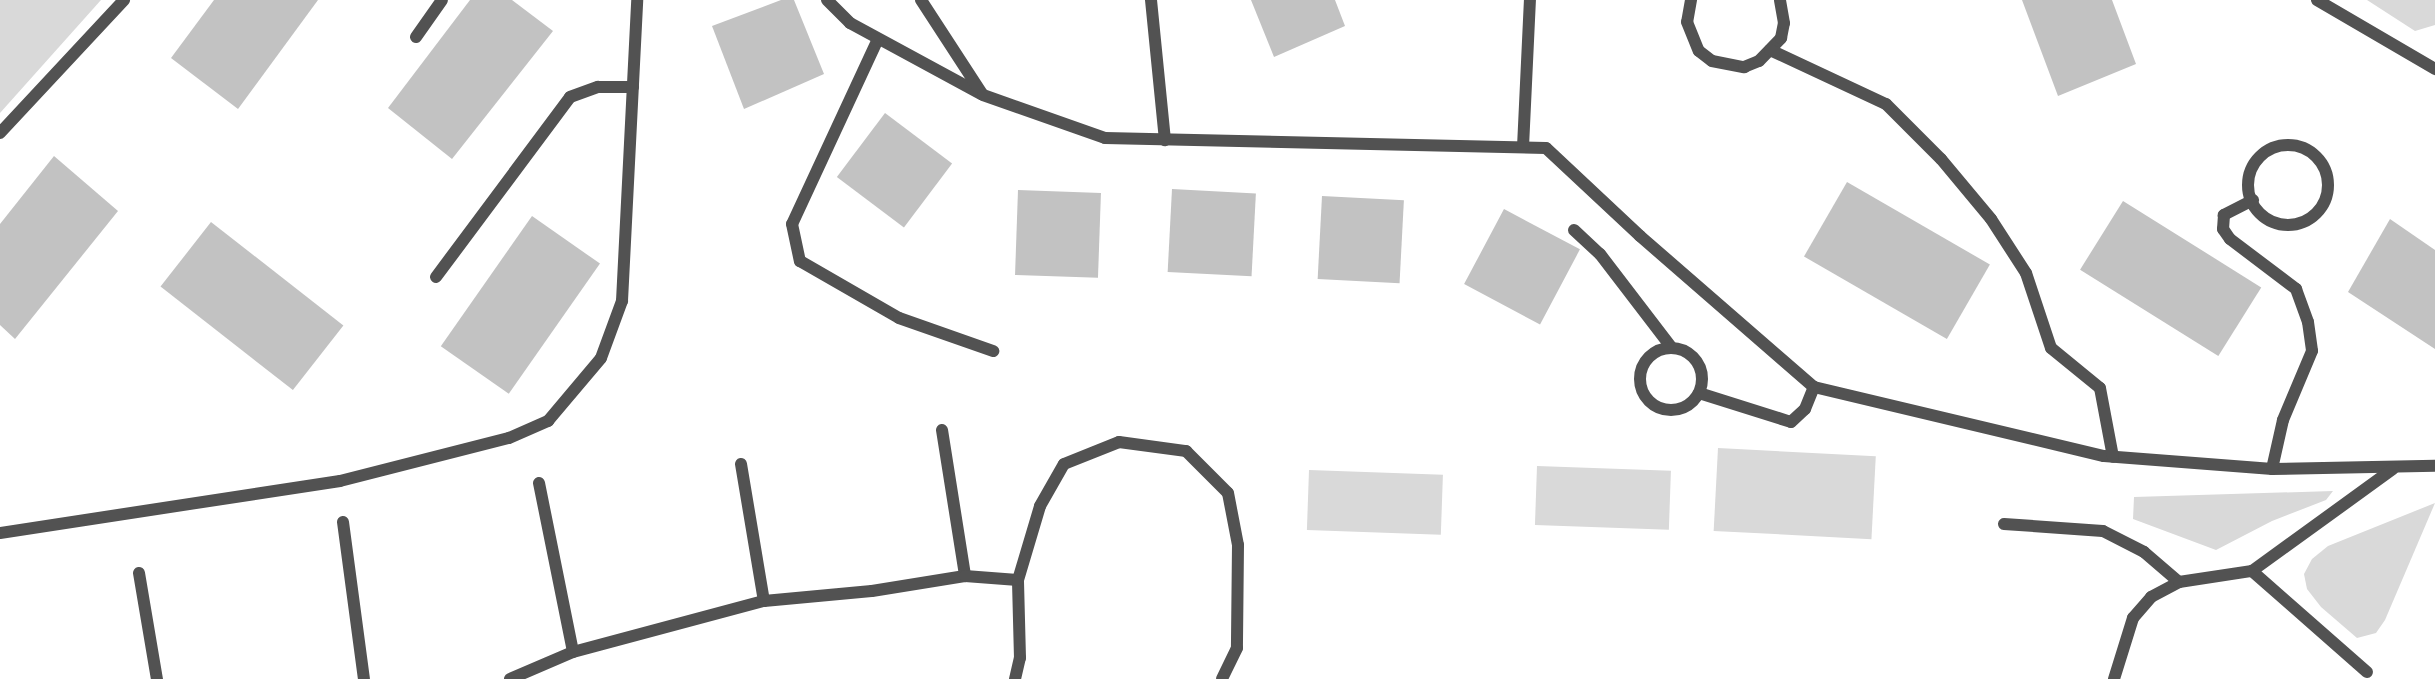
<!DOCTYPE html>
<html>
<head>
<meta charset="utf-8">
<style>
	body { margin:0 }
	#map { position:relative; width:2435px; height:679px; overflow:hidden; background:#fff; font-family:"Golos Text",sans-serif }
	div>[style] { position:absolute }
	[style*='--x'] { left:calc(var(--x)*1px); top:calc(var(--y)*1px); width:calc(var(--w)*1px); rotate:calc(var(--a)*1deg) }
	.green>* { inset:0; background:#d9d9d9; transform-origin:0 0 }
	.building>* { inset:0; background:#c2c2c2; transform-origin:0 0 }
	.lane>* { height:12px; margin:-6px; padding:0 6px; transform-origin:6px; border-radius:6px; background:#525252 }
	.lane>.ring { margin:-6px; padding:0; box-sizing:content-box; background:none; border:12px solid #525252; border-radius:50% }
	span { translate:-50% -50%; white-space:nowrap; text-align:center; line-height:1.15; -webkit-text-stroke:4.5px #fff; paint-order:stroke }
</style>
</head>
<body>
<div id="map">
	<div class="green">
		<div style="clip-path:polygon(0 0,101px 0,0 113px)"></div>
		<div style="clip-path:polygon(2367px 0,2435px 0,2435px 25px,2415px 31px)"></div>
		<div style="left:1718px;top:448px;width:158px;height:83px;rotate:3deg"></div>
		<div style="left:1537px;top:466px;width:134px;height:59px;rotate:2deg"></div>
		<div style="left:1309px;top:470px;width:134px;height:60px;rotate:2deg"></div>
		<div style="clip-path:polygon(2333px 491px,2326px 500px,2272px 521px,2216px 550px,2133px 519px,2134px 497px)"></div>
		<div style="clip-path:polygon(2435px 503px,2385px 620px,2376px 633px,2357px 638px,2321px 607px,2307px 589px,2304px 574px,2312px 559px,2328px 546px)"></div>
	</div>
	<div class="building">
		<div style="clip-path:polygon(214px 0,318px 0,238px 109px,171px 58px)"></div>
		<div style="clip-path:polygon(470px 0,512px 0,553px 31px,452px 159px,388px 108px)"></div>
		<div style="clip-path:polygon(781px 0,794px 0,824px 74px,744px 109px,712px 26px)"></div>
		<div style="clip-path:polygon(1251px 0,1335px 0,1345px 26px,1274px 57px)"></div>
		<div style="clip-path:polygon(2022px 0,2112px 0,2136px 64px,2058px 96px)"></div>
		<div style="left:885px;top:113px;width:84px;height:80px;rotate:37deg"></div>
		<div style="clip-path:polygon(54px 156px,118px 211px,15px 339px,0 325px,0 224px)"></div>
		<div style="left:1847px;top:182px;width:165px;height:86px;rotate:30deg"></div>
		<div style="left:1172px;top:189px;width:84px;height:83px;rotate:3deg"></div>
		<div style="left:1018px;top:190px;width:83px;height:85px;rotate:2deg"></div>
		<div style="left:1322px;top:196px;width:82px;height:83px;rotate:3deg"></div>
		<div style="left:2123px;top:201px;width:163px;height:81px;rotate:32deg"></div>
		<div style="left:1504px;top:209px;width:86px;height:85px;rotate:28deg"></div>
		<div style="left:532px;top:216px;width:83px;height:159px;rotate:35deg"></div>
		<div style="clip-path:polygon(2390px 219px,2435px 250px,2435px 349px,2348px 292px)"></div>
		<div style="left:211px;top:222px;width:168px;height:82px;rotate:38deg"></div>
	</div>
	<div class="lane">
		<div style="--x:827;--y:0;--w:33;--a:45"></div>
		<div style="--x:850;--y:23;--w:149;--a:28.5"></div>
		<div style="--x:921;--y:0;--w:113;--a:56.9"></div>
		<div style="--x:983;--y:95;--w:129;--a:19.4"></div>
		<div style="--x:1105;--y:138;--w:441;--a:1.3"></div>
		<div style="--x:1546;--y:148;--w:129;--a:43.1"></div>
		<div style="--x:1640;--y:236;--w:230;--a:41"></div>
		<div style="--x:1814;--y:387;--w:298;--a:13.4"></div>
		<div style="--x:2104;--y:456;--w:169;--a:4.4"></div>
		<div style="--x:2272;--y:469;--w:163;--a:-1.1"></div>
		<div style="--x:1151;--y:0;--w:141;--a:84.3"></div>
		<div style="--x:1691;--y:0;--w:22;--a:100"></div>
		<div style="--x:1687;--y:22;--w:31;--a:68"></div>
		<div style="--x:1699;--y:51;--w:16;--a:38"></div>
		<div style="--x:1712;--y:61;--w:33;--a:11"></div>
		<div style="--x:1744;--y:67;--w:16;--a:-22"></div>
		<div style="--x:1759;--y:61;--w:32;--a:-46"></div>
		<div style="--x:1781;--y:38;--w:15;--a:-79"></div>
		<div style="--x:1784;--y:23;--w:23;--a:-100"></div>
		<div style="--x:2317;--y:0;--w:137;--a:30.3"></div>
		<div style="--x:416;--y:37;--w:45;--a:-54.9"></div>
		<div style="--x:878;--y:39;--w:204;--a:114.9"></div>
		<div style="--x:792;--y:224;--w:38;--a:78"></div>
		<div style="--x:800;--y:261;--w:114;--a:29.9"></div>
		<div style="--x:899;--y:318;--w:100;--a:19.3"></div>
		<div style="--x:1770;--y:50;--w:128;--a:25"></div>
		<div style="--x:1886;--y:104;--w:78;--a:45"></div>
		<div style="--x:1941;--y:159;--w:78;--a:50.2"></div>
		<div style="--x:1991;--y:219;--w:64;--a:57.1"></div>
		<div style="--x:2026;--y:273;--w:79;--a:71.6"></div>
		<div style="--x:2051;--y:348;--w:63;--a:39.2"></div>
		<div style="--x:2100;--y:388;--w:70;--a:79.3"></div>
		<div style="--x:0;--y:133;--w:182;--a:-47"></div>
		<div class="ring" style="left:2248px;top:145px;width:68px;height:68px"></div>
		<div style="--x:1523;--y:147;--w:147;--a:-87.3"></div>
		<div style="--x:2253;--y:200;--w:33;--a:153"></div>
		<div style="--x:2224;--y:215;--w:14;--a:94"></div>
		<div style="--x:2223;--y:229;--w:12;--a:55"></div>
		<div style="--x:2230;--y:239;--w:83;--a:37.1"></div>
		<div style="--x:2296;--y:289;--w:35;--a:70"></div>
		<div style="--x:2308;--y:322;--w:29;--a:82"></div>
		<div style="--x:2312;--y:351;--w:75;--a:112.8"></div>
		<div style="--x:2283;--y:420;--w:50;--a:102.7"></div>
		<div style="--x:1574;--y:230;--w:35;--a:43"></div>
		<div style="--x:1600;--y:254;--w:117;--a:52.6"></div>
		<div style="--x:436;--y:277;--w:224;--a:-53.3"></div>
		<div style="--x:570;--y:97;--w:30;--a:-20"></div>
		<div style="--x:598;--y:87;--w:35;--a:0"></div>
		<div class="ring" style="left:1640px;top:348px;width:50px;height:50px"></div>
		<div style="--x:1699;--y:393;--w:96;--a:17.5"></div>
		<div style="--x:1791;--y:422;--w:19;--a:-43"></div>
		<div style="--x:1805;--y:409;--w:24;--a:-68"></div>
		<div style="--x:942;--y:430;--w:148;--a:81"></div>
		<div style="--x:741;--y:464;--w:139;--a:80.5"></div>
		<div style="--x:539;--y:483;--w:172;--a:78.6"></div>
		<div style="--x:343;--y:522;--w:158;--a:82.4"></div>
		<div style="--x:2004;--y:524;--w:99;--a:4"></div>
		<div style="--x:2103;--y:531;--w:46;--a:27.1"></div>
		<div style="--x:2144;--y:552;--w:46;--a:40.6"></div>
		<div style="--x:0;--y:533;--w:344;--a:-8.7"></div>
		<div style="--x:340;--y:481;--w:174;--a:-14.3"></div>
		<div style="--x:509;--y:438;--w:43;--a:-23.6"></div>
		<div style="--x:548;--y:421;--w:82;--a:-49.9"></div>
		<div style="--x:601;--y:358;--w:61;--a:-69.8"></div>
		<div style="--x:622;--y:301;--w:301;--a:-87.1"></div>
		<div style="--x:2252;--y:571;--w:174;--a:-35.9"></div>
		<div style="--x:139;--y:573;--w:108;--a:80.4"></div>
		<div style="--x:510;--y:679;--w:69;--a:-23.2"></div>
		<div style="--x:573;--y:652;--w:198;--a:-15"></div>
		<div style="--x:764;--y:601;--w:108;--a:-5.3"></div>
		<div style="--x:872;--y:591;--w:94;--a:-9.2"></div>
		<div style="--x:965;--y:576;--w:53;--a:4.3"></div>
		<div style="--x:1015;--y:679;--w:22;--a:-77"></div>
		<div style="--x:1020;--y:658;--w:78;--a:-91.5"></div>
		<div style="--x:1018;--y:580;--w:77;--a:-73.4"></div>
		<div style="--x:1040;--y:506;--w:48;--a:-60.3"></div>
		<div style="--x:1064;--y:464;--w:59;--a:-21.8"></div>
		<div style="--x:1119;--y:442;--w:68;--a:7.7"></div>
		<div style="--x:1186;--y:451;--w:59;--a:45"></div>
		<div style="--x:1228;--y:493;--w:53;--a:79.1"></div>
		<div style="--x:1238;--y:545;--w:103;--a:90.6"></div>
		<div style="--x:1237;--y:648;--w:34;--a:116"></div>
		<div style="--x:2114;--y:679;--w:64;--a:-72.7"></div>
		<div style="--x:2133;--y:618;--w:28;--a:-49"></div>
		<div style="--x:2151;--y:597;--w:32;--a:-28"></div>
		<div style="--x:2179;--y:582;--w:74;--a:-8.6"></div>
		<div style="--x:2252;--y:571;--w:153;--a:41.3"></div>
	</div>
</div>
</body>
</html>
